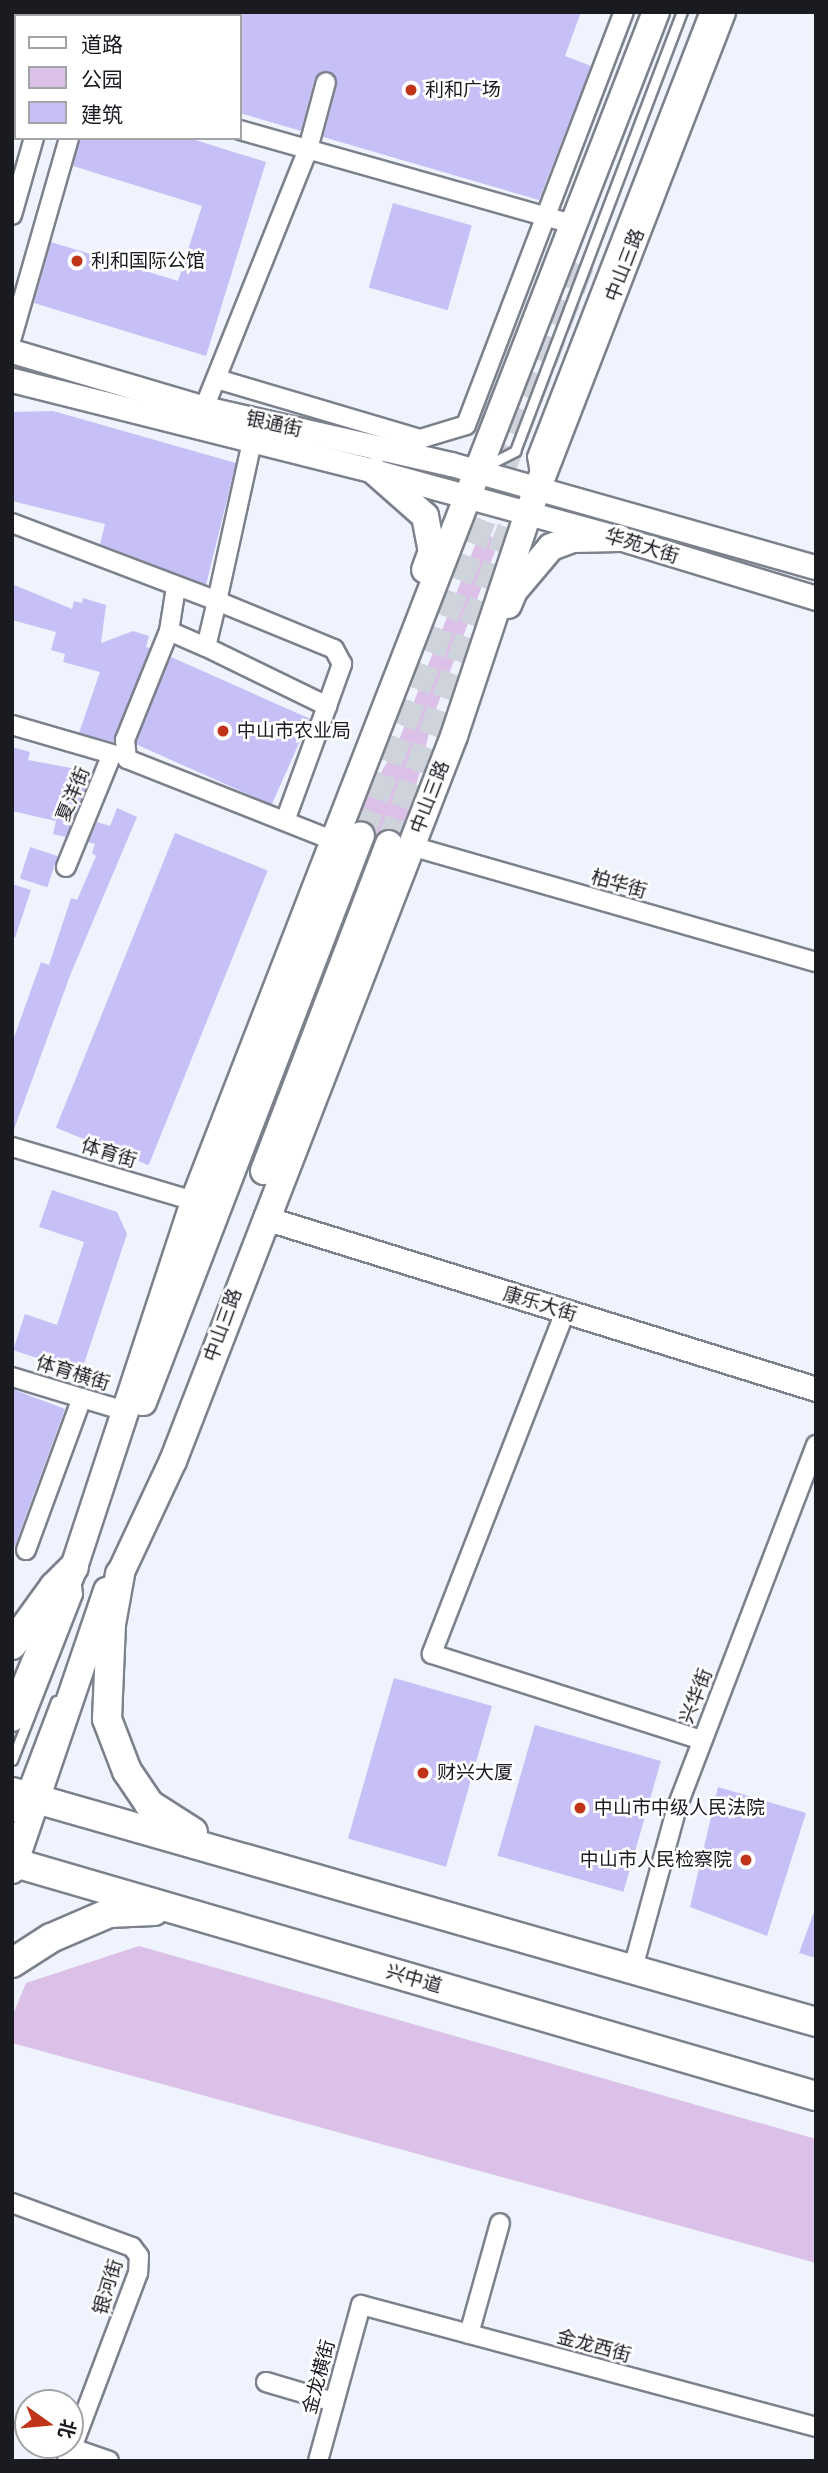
<!DOCTYPE html>
<html>
<head>
<meta charset="utf-8">
<style>
	body { margin:0 }
	#map { position:relative; width:828px; height:2473px; overflow:hidden; background:#eef3fd; font-family:"PT Sans Narrow","Noto Sans SC",sans-serif }
	div>[style] { position:absolute }
	[style*='--x'] { left:calc(var(--x)*1px); top:calc(var(--y)*1px); width:calc(var(--w)*1px); rotate:calc(var(--a)*1deg) }
	.green>* { inset:0; background:#dbc0e7 }
	.building>* { inset:0; background:#c6c0f7; transform-origin:0 0 }
	.secondary-tunnel>* { height:26px; margin-top:-13px; transform-origin:0; background:repeating-linear-gradient(90deg,#ced3dc 0 26px,transparent 0 39px) }
	.roads { filter:drop-shadow(2px 0 #7c818c) drop-shadow(-2px 0 #7c818c) drop-shadow(0 2px #7c818c) drop-shadow(0 -2px #7c818c) }
	.service>* { height:9px; margin:-4.5px; padding:0 4.5px; transform-origin:4.5px; border-radius:4.5px; background:#fff }
	.minor>* { height:18px; margin:-9px; padding:0 9px; transform-origin:9px; border-radius:9px; background:#fff }
	.tertiary>* { height:23px; margin:-11.5px; padding:0 11.5px; transform-origin:11.5px; border-radius:11.5px; background:#fff }
	.secondary>* { height:26px; margin:-13px; padding:0 13px; transform-origin:13px; border-radius:13px; background:#fff }
	.primary>* { height:28px; margin:-14px; padding:0 14px; transform-origin:14px; border-radius:14px; background:#fff }
	.dots>* { width:19px; height:19px; translate:-50% -50%; box-sizing:border-box; border:4px solid #fff; border-radius:50% }
	span { translate:-50% -50%; white-space:nowrap; text-align:center; line-height:1.15; -webkit-text-stroke:5px #fff; paint-order:stroke }
	.poi-label { font-size:19px; color:#191b20 }
	.left { translate:0 -50%; text-align:left }
	.right { translate:-100% -50%; text-align:right }
	.street-label { font-size:19px; color:#191b20 }
	.frame { position:absolute; inset:0; border:14px solid #191b20; pointer-events:none }
	.legend { position:absolute; left:14px; top:14px; width:228px; height:126px; box-sizing:border-box; background:#fff; border:2px solid #a3a4a6; margin:0; padding:9px 12px; list-style:none; font-size:21px; color:#191b20 }
	.legend li { display:flex; align-items:center; gap:14px; height:35px }
	.legend b { width:35px; border:2px solid #a3a4a6 }
	.north { position:absolute; left:14px; top:2389px; width:70px; height:70px; box-sizing:border-box; background:#fff; border:2px solid #a3a4a6; border-radius:50%; rotate:105deg; font-size:19px; font-weight:700; line-height:28px; text-align:center; color:#191b20 }
	.north::after { content:''; display:block; margin:auto; width:24px; height:32px; background:#c0341a; clip-path:polygon(50% 0,100% 100%,50% 72%,0 100%) }
</style>
</head>
<body>
<div id="map">
	<div class="green">
		<div style="clip-path:polygon(484px 535px,491px 536px,497px 546px,433px 717px,401px 847px,350px 829px,399px 740px,477px 540px)"></div>
		<div style="clip-path:polygon(139px 1946px,816px 2139px,816px 2263px,12px 2043px,12px 2017px,26px 1983px)"></div>
	</div>
	<div class="building">
		<div style="clip-path:polygon(240px 12px,581px 12px,565px 56px,591px 66px,539px 200px,323px 137px,337px 84px,330px 71px,315px 78px,301px 131px,240px 113px)"></div>
		<div style="clip-path:polygon(80px 138px,189px 138px,266px 162px,206px 356px,34px 303px,51px 242px,178px 281px,202px 206px,73px 166px)"></div>
		<div style="left:393px;top:203px;width:82px;height:88px;rotate:16deg"></div>
		<div style="clip-path:polygon(53px 411px,236px 463px,206px 585px,100px 544px,105px 524px,12px 501px,12px 412px)"></div>
		<div style="clip-path:polygon(12px 584px,72px 609px,74px 601px,82px 603px,83px 598px,106px 605px,101px 643px,133px 631px,149px 636px,146px 647px,150px 648px,113px 742px,79px 733px,100px 672px,63px 662px,65px 654px,51px 650px,56px 632px,12px 620px)"></div>
		<div style="left:171px;top:657px;width:152px;height:94px;rotate:24deg"></div>
		<div style="clip-path:polygon(12px 747px,30px 752px,28px 760px,92px 772px,66px 837px,53px 834px,56px 821px,12px 811px)"></div>
		<div style="clip-path:polygon(117px 808px,137px 817px,71px 973px,12px 1135px,12px 1043px,41px 962px,49px 965px,71px 898px,77px 900px,96px 856px,92px 853px,95px 844px,88px 842px,97px 822px,110px 826px)"></div>
		<div style="left:175px;top:833px;width:100px;height:318px;rotate:22deg"></div>
		<div style="left:30px;top:847px;width:29px;height:33px;rotate:18deg"></div>
		<div style="clip-path:polygon(12px 884px,31px 890px,15px 938px,12px 937px)"></div>
		<div style="clip-path:polygon(52px 1190px,117px 1212px,127px 1234px,81px 1373px,13px 1350px,25px 1314px,57px 1325px,84px 1242px,39px 1227px)"></div>
		<div style="clip-path:polygon(12px 1389px,65px 1409px,14px 1548px,12px 1548px)"></div>
		<div style="left:394px;top:1678px;width:102px;height:167px;rotate:16deg"></div>
		<div style="left:535px;top:1725px;width:131px;height:136px;rotate:16deg"></div>
		<div style="clip-path:polygon(718px 1787px,806px 1813px,767px 1936px,690px 1907px)"></div>
		<div style="clip-path:polygon(814px 1912px,816px 1913px,816px 1958px,799px 1953px)"></div>
	</div>
	<div class="secondary-tunnel">
		<div style="--x:361;--y:835;--w:615;--a:-68.86"></div>
		<div style="--x:389;--y:844;--w:355;--a:-69"></div>
	</div>
	<div class="roads">
		<div class="service">
			<div style="--x:486;--y:466;--w:33;--a:-27"></div>
			<div style="--x:515;--y:451;--w:470;--a:-69.2"></div>
			<div style="--x:535;--y:473;--w:17;--a:-100"></div>
			<div style="--x:532;--y:456;--w:476;--a:-68.8"></div>
			<div style="--x:12;--y:1760;--w:178;--a:-68.6"></div>
			<div style="--x:77;--y:1594;--w:8;--a:-97"></div>
			<div style="--x:12;--y:1817;--w:124;--a:-69.2"></div>
		</div>
		<div class="minor">
			<div style="--x:69;--y:16;--w:4;--a:-76"></div>
			<div style="--x:103;--y:16;--w:4;--a:-76"></div>
			<div style="--x:12;--y:67;--w:4;--a:14"></div>
			<div style="--x:240;--y:130;--w:345;--a:15.8"></div>
			<div style="--x:12;--y:215;--w:80;--a:-74.1"></div>
			<div style="--x:12;--y:337;--w:207;--a:-74"></div>
			<div style="--x:217;--y:379;--w:212;--a:16.5"></div>
			<div style="--x:420;--y:439;--w:48;--a:-16.9"></div>
			<div style="--x:466;--y:425;--w:442;--a:-69.1"></div>
			<div style="--x:200;--y:418;--w:290;--a:-68.1"></div>
			<div style="--x:308;--y:149;--w:69;--a:-75"></div>
			<div style="--x:12;--y:523;--w:219;--a:20.8"></div>
			<div style="--x:217;--y:601;--w:163;--a:-77.6"></div>
			<div style="--x:176;--y:587;--w:45;--a:99"></div>
			<div style="--x:169;--y:631;--w:118;--a:112"></div>
			<div style="--x:125;--y:740;--w:19;--a:84"></div>
			<div style="--x:127;--y:759;--w:220;--a:21.6"></div>
			<div style="--x:169;--y:631;--w:40;--a:23.4"></div>
			<div style="--x:12;--y:725;--w:104;--a:16.2"></div>
			<div style="--x:112;--y:754;--w:122;--a:112.2"></div>
			<div style="--x:285;--y:821;--w:122;--a:-69.9"></div>
			<div style="--x:327;--y:706;--w:45;--a:-70.3"></div>
			<div style="--x:342;--y:664;--w:17;--a:-118"></div>
			<div style="--x:334;--y:649;--w:126;--a:-157.7"></div>
			<div style="--x:217;--y:601;--w:47;--a:103.4"></div>
			<div style="--x:206;--y:647;--w:135;--a:26"></div>
			<div style="--x:411;--y:846;--w:421;--a:16"></div>
			<div style="--x:12;--y:1147;--w:190;--a:16.5"></div>
			<div style="--x:565;--y:1312;--w:367;--a:111.3"></div>
			<div style="--x:432;--y:1654;--w:283;--a:17.7"></div>
			<div style="--x:12;--y:1377;--w:115;--a:16.7"></div>
			<div style="--x:26;--y:1550;--w:162;--a:-69.8"></div>
			<div style="--x:633;--y:1968;--w:167;--a:-74.7"></div>
			<div style="--x:677;--y:1807;--w:388;--a:-69"></div>
			<div style="--x:12;--y:2203;--w:128;--a:20.1"></div>
			<div style="--x:132;--y:2247;--w:11;--a:52"></div>
			<div style="--x:139;--y:2256;--w:17;--a:93"></div>
			<div style="--x:138;--y:2273;--w:201;--a:110.7"></div>
			<div style="--x:469;--y:2334;--w:115;--a:-74.4"></div>
			<div style="--x:266;--y:2382;--w:71;--a:16.4"></div>
			<div style="--x:72;--y:2448;--w:39;--a:19"></div>
			<div style="--x:318;--y:2461;--w:162;--a:-74.6"></div>
			<div style="--x:361;--y:2305;--w:471;--a:15"></div>
		</div>
		<div class="tertiary">
			<div style="--x:12;--y:351;--w:200;--a:16.5"></div>
			<div style="--x:204;--y:408;--w:253;--a:12.8"></div>
			<div style="--x:451;--y:464;--w:379;--a:15.8"></div>
			<div style="--x:12;--y:380;--w:373;--a:14.1"></div>
			<div style="--x:374;--y:471;--w:254;--a:15.3"></div>
			<div style="--x:619;--y:538;--w:206;--a:16.9"></div>
			<div style="--x:265;--y:1218;--w:577;--a:17.24"></div>
		</div>
		<div class="secondary">
			<div style="--x:374;--y:471;--w:68;--a:41.4"></div>
			<div style="--x:425;--y:516;--w:36;--a:79"></div>
			<div style="--x:432;--y:551;--w:20;--a:110"></div>
			<div style="--x:508;--y:605;--w:15;--a:-67"></div>
			<div style="--x:514;--y:591;--w:57;--a:-49.9"></div>
			<div style="--x:551;--y:547;--w:23;--a:-20"></div>
			<div style="--x:573;--y:539;--w:46;--a:-1.2"></div>
			<div style="--x:264;--y:1171;--w:350;--a:-69.1"></div>
			<div style="--x:143;--y:1402;--w:607;--a:-68.97"></div>
			<div style="--x:74;--y:1567;--w:385;--a:-71.8"></div>
			<div style="--x:194;--y:1201;--w:1276;--a:-68.77"></div>
			<div style="--x:120;--y:1574;--w:125;--a:-64.9"></div>
			<div style="--x:173;--y:1461;--w:778;--a:-68.81"></div>
			<div style="--x:454;--y:736;--w:235;--a:-71.6"></div>
			<div style="--x:528;--y:513;--w:537;--a:-68.83"></div>
			<div style="--x:12;--y:1718;--w:160;--a:-67.6"></div>
			<div style="--x:12;--y:1870;--w:295;--a:-71.2"></div>
		</div>
		<div class="primary">
			<div style="--x:120;--y:1574;--w:51;--a:100.2"></div>
			<div style="--x:111;--y:1624;--w:95;--a:92.4"></div>
			<div style="--x:107;--y:1719;--w:56;--a:69"></div>
			<div style="--x:127;--y:1771;--w:40;--a:56"></div>
			<div style="--x:149;--y:1804;--w:52;--a:32.5"></div>
			<div style="--x:12;--y:1645;--w:72;--a:-54.1"></div>
			<div style="--x:54;--y:1587;--w:28;--a:-45"></div>
			<div style="--x:12;--y:1792;--w:836;--a:15.96"></div>
			<div style="--x:12;--y:1862;--w:837;--a:16.23"></div>
			<div style="--x:12;--y:1963;--w:46;--a:-32.7"></div>
			<div style="--x:51;--y:1938;--w:63;--a:-23.3"></div>
			<div style="--x:109;--y:1913;--w:45;--a:-2.5"></div>
		</div>
	</div>
	<div class="dots">
		<div style="left:411px;top:90px;background:#c0341a"></div>
		<div style="left:77px;top:261px;background:#c0341a"></div>
		<div style="left:223px;top:731px;background:#c0341a"></div>
		<div style="left:423px;top:1773px;background:#c0341a"></div>
		<div style="left:580px;top:1808px;background:#c0341a"></div>
		<div style="left:746px;top:1860px;background:#c0341a"></div>
	</div>
	<div class="poi-label">
		<span class="left" style="left:425px;top:90px">利和广场</span>
		<span class="left" style="left:91px;top:261px">利和国际公馆</span>
		<span class="left" style="left:237px;top:731px">中山市农业局</span>
		<span class="left" style="left:437px;top:1773px">财兴大厦</span>
		<span class="left" style="left:594px;top:1808px">中山市中级人民法院</span>
		<span class="right" style="left:732px;top:1860px">中山市人民检察院</span>
	</div>
	<div class="street-label">
		<span style="left:625px;top:265px;rotate:-69deg">中山三路</span>
		<span style="left:274px;top:424px;rotate:12deg">银通街</span>
		<span style="left:642px;top:546px;rotate:17deg">华苑大街</span>
		<span style="left:73px;top:794px;rotate:-68deg">夏洋街</span>
		<span style="left:430px;top:797px;rotate:-69deg">中山三路</span>
		<span style="left:619px;top:884px;rotate:16deg">柏华街</span>
		<span style="left:109px;top:1153px;rotate:17deg">体育街</span>
		<span style="left:540px;top:1304px;rotate:17deg">康乐大街</span>
		<span style="left:223px;top:1325px;rotate:-70deg">中山三路</span>
		<span style="left:73px;top:1373px;rotate:17deg">体育横街</span>
		<span style="left:696px;top:1696px;rotate:-69deg">兴华街</span>
		<span style="left:414px;top:1979px;rotate:16deg">兴中道</span>
		<span style="left:108px;top:2287px;rotate:-73deg">银河街</span>
		<span style="left:594px;top:2346px;rotate:15deg">金龙西街</span>
		<span style="left:319px;top:2377px;rotate:-75deg">金龙横街</span>
	</div>
	<div class="frame"></div>
	<ul class="legend">
	<li><b style="height:9px;background:#fff"></b>道路</li>
	<li><b style="height:19px;background:#dbc0e7"></b>公园</li>
	<li><b style="height:19px;background:#c6c0f7"></b>建筑</li>
	</ul>
	<div class="north">北</div>
</div>
</body>
</html>
